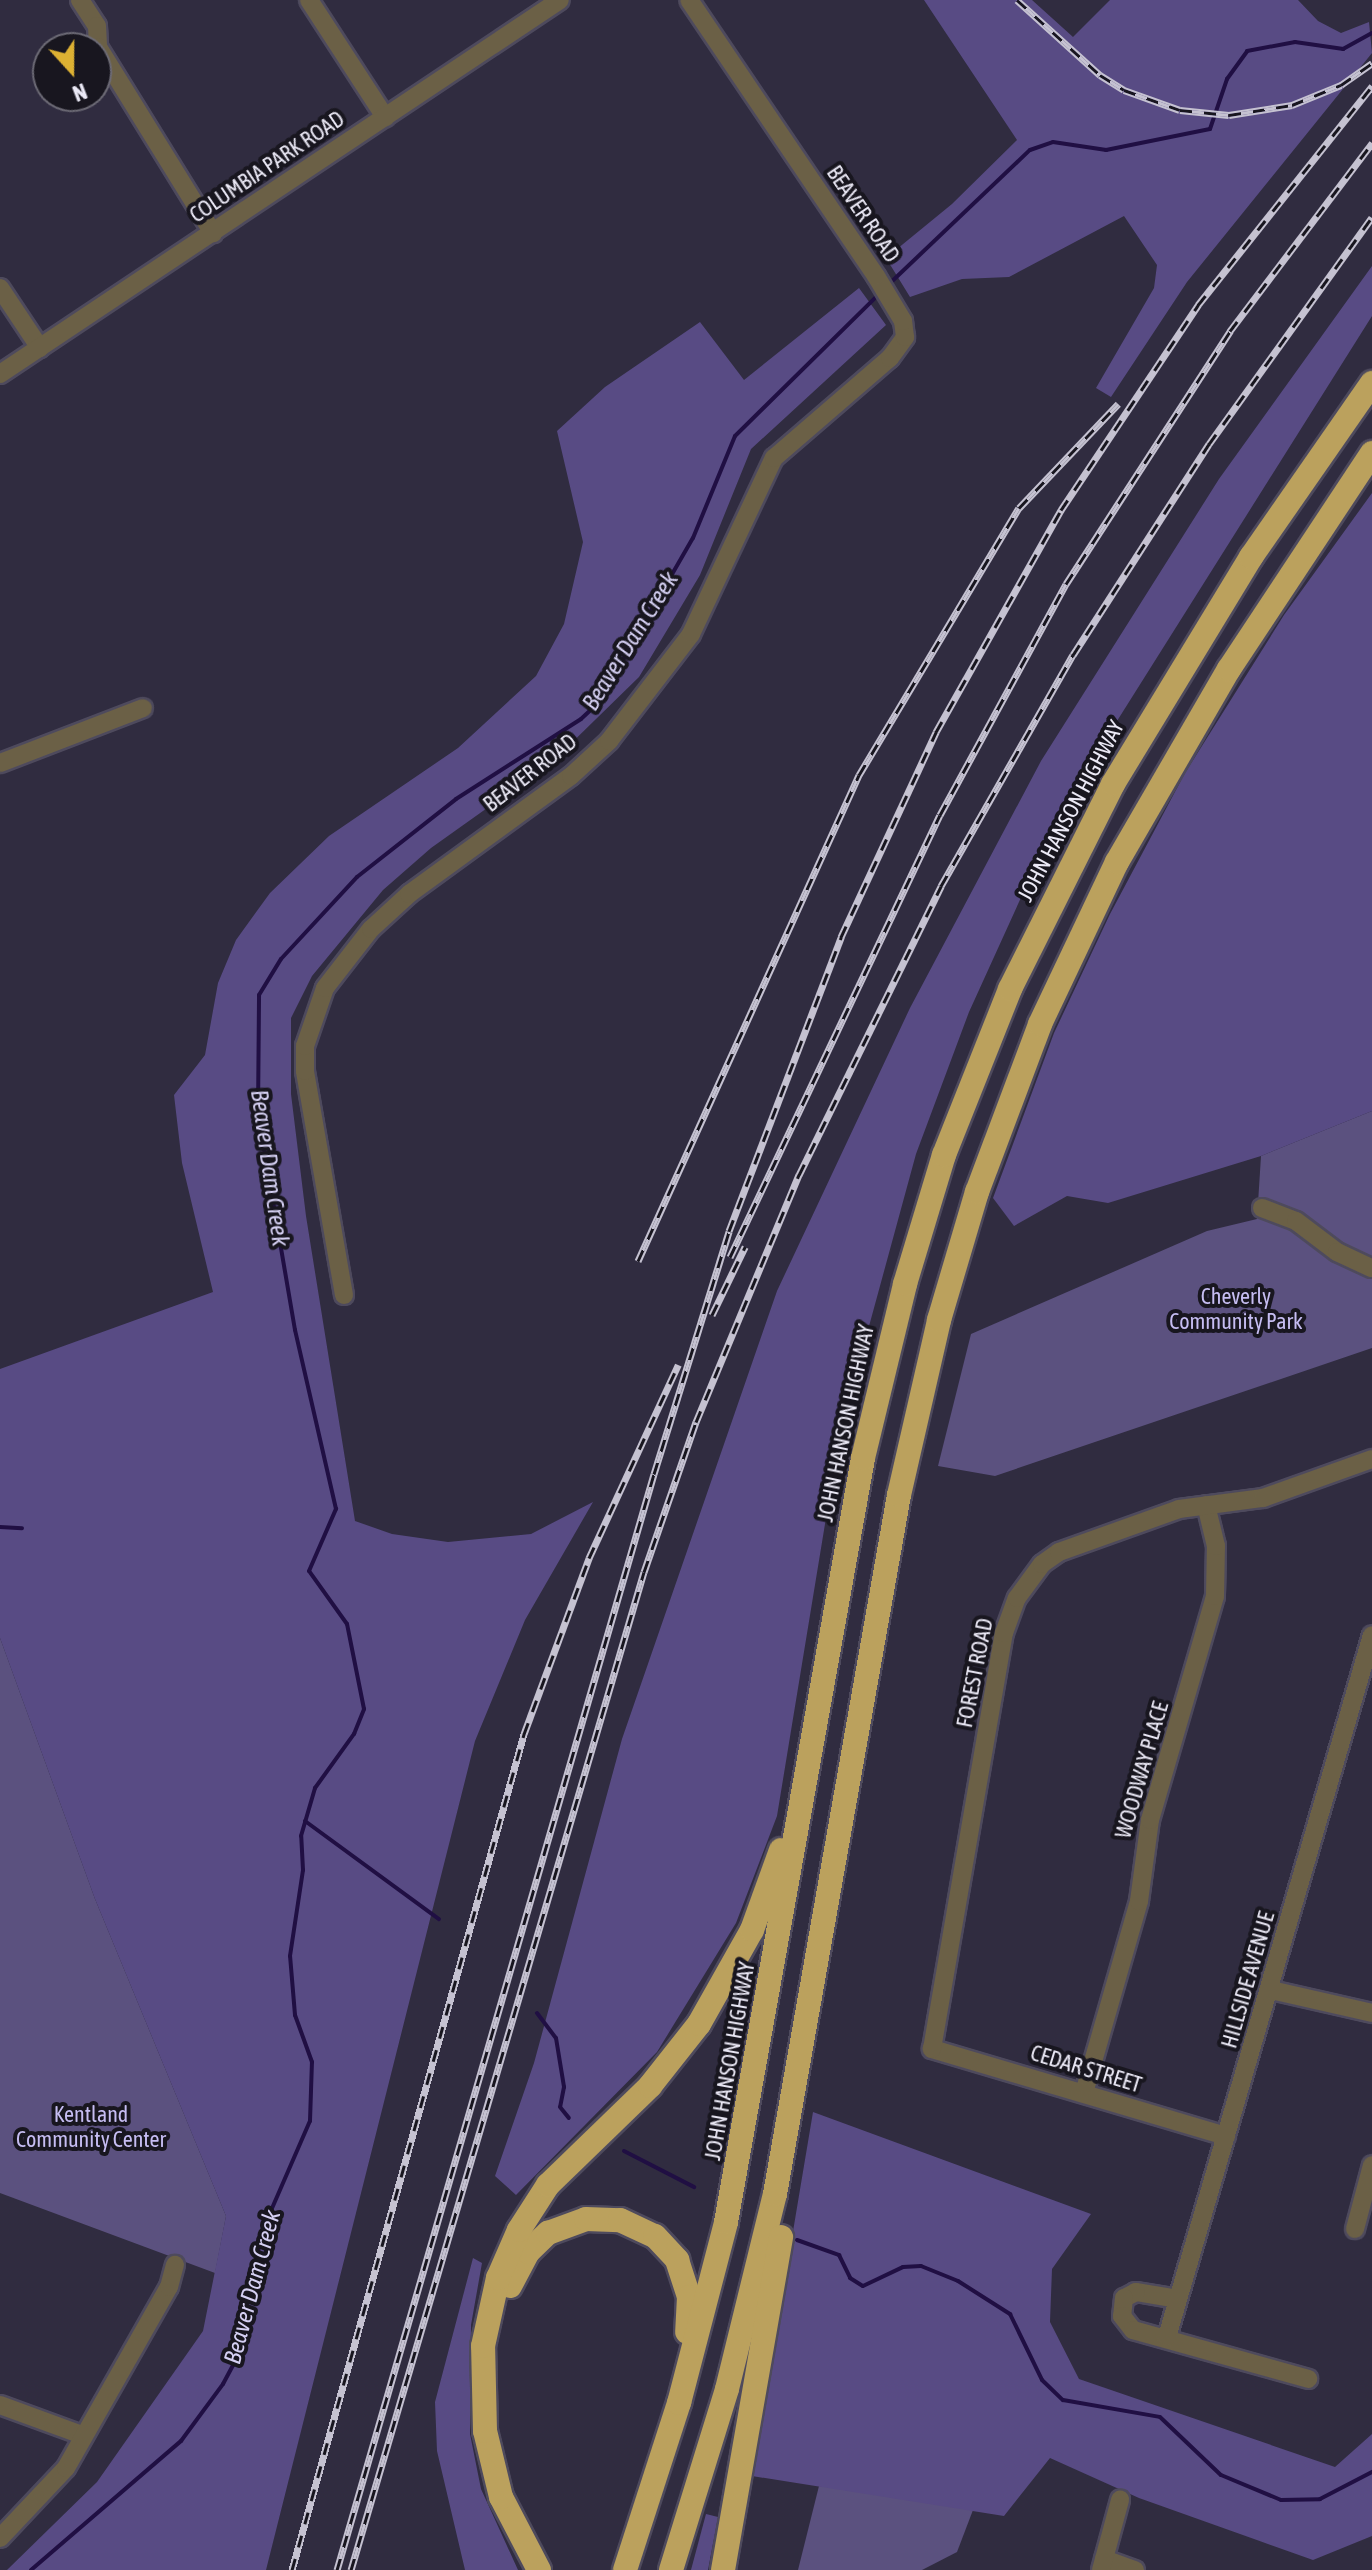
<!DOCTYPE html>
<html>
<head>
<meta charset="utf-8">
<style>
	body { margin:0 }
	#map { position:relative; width:1372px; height:2570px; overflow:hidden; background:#302c40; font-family:"Asap Condensed",sans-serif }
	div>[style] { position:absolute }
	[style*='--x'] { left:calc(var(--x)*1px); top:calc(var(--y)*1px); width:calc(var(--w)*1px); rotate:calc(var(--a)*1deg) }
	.green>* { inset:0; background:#5b517f }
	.forest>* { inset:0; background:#584b84 }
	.stream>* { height:4px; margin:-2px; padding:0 2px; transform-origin:2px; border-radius:2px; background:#200f43 }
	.roads { filter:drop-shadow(2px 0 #4e4a5d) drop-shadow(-2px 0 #4e4a5d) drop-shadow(0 2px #4e4a5d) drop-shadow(0 -2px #4e4a5d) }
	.minor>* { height:18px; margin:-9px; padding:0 9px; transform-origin:9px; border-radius:9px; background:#6b6046 }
	.highway>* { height:24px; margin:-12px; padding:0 12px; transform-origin:12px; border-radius:12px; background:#bba15d }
	.rail>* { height:7px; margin-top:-3.5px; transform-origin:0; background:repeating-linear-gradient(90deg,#18161f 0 12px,#c5c2d1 0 24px); box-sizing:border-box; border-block:2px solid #c5c2d1 }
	span { translate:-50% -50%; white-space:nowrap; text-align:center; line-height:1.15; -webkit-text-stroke:8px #18161f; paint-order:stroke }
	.street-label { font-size:22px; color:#ebe9f6 }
	.park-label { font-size:22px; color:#c6bdf2 }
	.water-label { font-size:24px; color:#d5d0f3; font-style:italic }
	.north { position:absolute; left:32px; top:32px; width:80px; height:80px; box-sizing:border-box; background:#18161f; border:2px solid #6c6a75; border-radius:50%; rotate:159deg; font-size:22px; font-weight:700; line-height:32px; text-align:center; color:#ebe9f6 }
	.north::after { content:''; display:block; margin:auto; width:28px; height:36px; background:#ddb133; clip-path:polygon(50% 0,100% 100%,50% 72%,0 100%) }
</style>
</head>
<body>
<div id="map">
	<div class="green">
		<div style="clip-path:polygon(1372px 1111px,1372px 1348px,995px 1476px,938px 1466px,971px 1334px,1207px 1231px,1257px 1219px,1261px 1156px)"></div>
		<div style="clip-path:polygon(0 1638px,95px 1899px,226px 2216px,215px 2273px,0 2193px)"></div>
		<div style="clip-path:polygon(819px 2486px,941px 2503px,973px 2510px,957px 2552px,922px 2570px,798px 2570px)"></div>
	</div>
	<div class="forest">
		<div style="clip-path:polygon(924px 0,1032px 0,1073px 37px,1110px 0,1298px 0,1318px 21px,1341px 33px,1369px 22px,1372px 53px,1187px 282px,1111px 397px,1096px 388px,1154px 288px,1157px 265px,1124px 216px,1009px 277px,962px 279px,910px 297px,886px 258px,952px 204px,1017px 140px)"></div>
		<div style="clip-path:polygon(1372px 266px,1372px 316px,1100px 748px,1044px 847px,969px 1012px,916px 1154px,868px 1330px,837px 1451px,777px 1816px,736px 1923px,657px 2052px,516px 2195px,495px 2176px,534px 2063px,622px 1739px,777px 1291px,910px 1008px,1041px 761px,1219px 479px)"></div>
		<div style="clip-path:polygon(859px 288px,886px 325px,751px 449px,700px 575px,639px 677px,552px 762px,431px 848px,383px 890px,312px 976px,291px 1018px,291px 1094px,306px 1216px,355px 1521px,392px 1534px,448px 1542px,531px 1534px,593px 1502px,525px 1620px,475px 1741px,266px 2570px,7px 2570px,97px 2482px,203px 2331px,226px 2216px,95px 1899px,0 1638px,0 1369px,213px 1292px,182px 1163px,174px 1095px,205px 1055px,218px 983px,236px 940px,270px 893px,329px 836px,458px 748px,536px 676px,564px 624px,583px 542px,557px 431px,605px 387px,700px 322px,744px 380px)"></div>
		<div style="clip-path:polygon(1372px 493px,1372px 1111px,1261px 1156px,1108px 1203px,1067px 1196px,1014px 1226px,993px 1198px,1054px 1033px,1110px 914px,1185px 773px,1284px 615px)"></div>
		<div style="clip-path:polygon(813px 2112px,1091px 2214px,1052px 2269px,1050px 2322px,1079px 2379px,1335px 2467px,1372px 2434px,1372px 2536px,1313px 2560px,1139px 2498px,1050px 2458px,1004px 2516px,752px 2476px)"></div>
		<div style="clip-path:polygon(473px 2258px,482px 2263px,471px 2325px,470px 2434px,481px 2489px,518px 2570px,465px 2570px,437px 2451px,435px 2402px)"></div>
		<div style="clip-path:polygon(706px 2514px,718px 2517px,708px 2570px,691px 2570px)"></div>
	</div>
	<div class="stream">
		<div style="--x:887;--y:286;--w:197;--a:-43.6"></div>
		<div style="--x:1030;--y:150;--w:24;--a:-19"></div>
		<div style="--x:1053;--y:142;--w:54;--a:8.6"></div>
		<div style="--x:1106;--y:150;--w:106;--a:-11.4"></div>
		<div style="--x:1210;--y:129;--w:53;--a:-71.2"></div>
		<div style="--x:1227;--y:79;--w:34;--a:-54"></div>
		<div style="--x:1247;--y:51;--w:49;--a:-10.6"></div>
		<div style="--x:1295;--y:42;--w:49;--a:8.3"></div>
		<div style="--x:1343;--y:49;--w:33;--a:-29"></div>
		<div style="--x:0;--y:1527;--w:22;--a:3"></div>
		<div style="--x:305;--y:1821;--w:166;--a:36.2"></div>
		<div style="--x:537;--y:2013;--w:31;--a:53"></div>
		<div style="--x:556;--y:2038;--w:50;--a:80.7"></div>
		<div style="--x:564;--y:2087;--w:20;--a:101"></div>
		<div style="--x:560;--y:2107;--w:14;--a:51"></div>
		<div style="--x:624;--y:2151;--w:79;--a:27.2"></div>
		<div style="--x:797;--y:2240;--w:45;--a:19.7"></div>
		<div style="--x:839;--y:2255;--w:25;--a:64"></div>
		<div style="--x:850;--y:2278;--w:15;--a:32"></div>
		<div style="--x:863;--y:2286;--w:44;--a:-25.4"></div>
		<div style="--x:903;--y:2267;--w:18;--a:-3"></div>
		<div style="--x:921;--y:2266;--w:40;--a:22"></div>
		<div style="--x:958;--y:2281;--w:62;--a:32.4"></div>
		<div style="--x:1010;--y:2314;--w:73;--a:64.1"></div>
		<div style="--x:1042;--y:2380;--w:29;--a:44"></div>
		<div style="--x:1063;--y:2400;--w:98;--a:9.9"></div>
		<div style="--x:1160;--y:2417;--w:84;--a:43.6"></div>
		<div style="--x:1221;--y:2475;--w:65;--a:22.6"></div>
		<div style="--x:1281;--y:2500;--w:39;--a:-1"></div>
		<div style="--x:1320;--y:2499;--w:59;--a:-27.4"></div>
		<div style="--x:31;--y:2570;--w:198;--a:-40.7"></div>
		<div style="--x:181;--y:2441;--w:71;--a:-53.6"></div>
		<div style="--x:223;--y:2384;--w:21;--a:-62"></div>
		<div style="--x:233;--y:2365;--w:139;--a:-77.6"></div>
		<div style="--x:263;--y:2229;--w:118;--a:-66.5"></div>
		<div style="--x:310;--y:2121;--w:59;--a:-88.1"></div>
		<div style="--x:312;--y:2062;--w:50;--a:-109.9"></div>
		<div style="--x:295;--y:2015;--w:59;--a:-94.8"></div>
		<div style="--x:290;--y:1956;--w:87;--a:-81.4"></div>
		<div style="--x:303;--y:1870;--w:34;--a:-93"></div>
		<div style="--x:301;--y:1836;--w:50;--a:-73.7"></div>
		<div style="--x:315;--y:1788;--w:67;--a:-54.2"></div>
		<div style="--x:354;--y:1734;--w:27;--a:-68"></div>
		<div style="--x:364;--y:1709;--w:87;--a:-101.3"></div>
		<div style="--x:347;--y:1624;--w:65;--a:-125.6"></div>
		<div style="--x:309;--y:1571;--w:68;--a:-66.5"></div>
		<div style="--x:336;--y:1509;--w:184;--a:-102.9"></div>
		<div style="--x:295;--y:1330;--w:219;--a:-99.7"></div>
		<div style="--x:258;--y:1114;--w:119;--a:-89.5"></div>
		<div style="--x:259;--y:995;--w:42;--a:-58.6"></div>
		<div style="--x:281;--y:959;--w:112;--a:-47.2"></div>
		<div style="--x:357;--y:877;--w:126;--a:-38.2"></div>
		<div style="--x:456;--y:799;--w:148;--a:-32.6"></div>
		<div style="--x:581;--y:719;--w:23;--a:-43"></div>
		<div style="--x:598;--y:703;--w:190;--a:-60.1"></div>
		<div style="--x:693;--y:538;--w:110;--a:-67.6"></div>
		<div style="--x:735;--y:436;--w:205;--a:-44.6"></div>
	</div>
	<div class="roads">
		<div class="minor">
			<div style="--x:80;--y:0;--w:31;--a:57"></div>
			<div style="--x:97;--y:26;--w:21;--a:87"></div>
			<div style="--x:98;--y:47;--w:219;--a:58.3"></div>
			<div style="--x:309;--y:0;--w:140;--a:57"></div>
			<div style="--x:0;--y:288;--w:72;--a:56.3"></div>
			<div style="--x:0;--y:374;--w:673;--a:-33.74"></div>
			<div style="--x:0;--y:763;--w:153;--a:-21"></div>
			<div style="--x:1262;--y:1208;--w:36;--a:21"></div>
			<div style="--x:1296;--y:1221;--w:51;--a:37.1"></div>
			<div style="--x:1337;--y:1252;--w:38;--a:25"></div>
			<div style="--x:344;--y:1295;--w:227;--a:-99.9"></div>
			<div style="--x:305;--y:1071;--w:25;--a:-90"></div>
			<div style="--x:305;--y:1046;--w:61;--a:-71"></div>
			<div style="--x:325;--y:988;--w:75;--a:-52.1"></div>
			<div style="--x:371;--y:929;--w:52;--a:-42.6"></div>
			<div style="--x:409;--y:894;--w:200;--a:-36.1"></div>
			<div style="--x:571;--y:776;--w:52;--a:-42.6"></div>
			<div style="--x:609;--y:741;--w:135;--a:-52.5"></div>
			<div style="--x:691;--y:634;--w:195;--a:-64.8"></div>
			<div style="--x:774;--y:458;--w:153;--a:-40.8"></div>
			<div style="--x:890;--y:358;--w:26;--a:-54"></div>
			<div style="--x:905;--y:337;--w:16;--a:-97"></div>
			<div style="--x:903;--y:321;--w:52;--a:-121"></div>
			<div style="--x:876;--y:276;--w:333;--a:-124.1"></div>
			<div style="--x:1271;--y:1990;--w:104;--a:12.8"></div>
			<div style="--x:1084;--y:2093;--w:200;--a:-74"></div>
			<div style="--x:1139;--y:1901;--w:82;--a:-82.3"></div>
			<div style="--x:1150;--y:1820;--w:233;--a:-73.8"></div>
			<div style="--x:1215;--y:1596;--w:50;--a:-88.9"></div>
			<div style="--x:1216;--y:1546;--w:42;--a:-103.7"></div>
			<div style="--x:1226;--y:2136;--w:307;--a:-163.5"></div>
			<div style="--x:932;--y:2049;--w:422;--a:-80.2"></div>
			<div style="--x:1004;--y:1633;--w:37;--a:-70"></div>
			<div style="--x:1017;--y:1598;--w:42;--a:-53.7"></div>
			<div style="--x:1042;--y:1564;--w:21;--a:-35"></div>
			<div style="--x:1059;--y:1552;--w:127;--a:-19.7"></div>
			<div style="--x:1179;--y:1509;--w:85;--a:-7.5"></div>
			<div style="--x:1263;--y:1498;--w:116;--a:-19.7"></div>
			<div style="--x:1355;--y:2229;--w:66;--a:-75.1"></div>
			<div style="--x:1178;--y:2299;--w:43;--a:-170.5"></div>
			<div style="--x:1136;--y:2292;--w:13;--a:153"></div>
			<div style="--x:1124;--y:2298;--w:18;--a:96"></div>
			<div style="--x:1122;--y:2316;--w:18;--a:52"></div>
			<div style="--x:1133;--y:2330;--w:182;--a:15.6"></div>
			<div style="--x:1167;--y:2337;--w:731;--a:-73.72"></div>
			<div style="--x:0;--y:2405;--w:87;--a:20.1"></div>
			<div style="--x:0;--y:2538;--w:96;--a:-46.7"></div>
			<div style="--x:66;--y:2468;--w:208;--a:-60.4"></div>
			<div style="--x:169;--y:2287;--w:23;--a:-75"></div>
			<div style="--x:1104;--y:2559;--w:33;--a:20"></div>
			<div style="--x:1101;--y:2570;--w:73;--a:-74.8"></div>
		</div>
		<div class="highway">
			<div style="--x:510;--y:2286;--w:38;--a:-62"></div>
			<div style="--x:528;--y:2252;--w:28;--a:-44"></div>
			<div style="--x:548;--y:2233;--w:40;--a:-20.2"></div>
			<div style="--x:586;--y:2219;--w:34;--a:2"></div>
			<div style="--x:620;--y:2220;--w:38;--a:25"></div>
			<div style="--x:655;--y:2236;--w:33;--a:47"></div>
			<div style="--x:677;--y:2260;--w:39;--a:72"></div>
			<div style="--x:689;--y:2297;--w:35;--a:93"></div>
			<div style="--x:539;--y:2570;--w:82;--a:-117.5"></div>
			<div style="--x:501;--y:2497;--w:68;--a:-103.6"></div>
			<div style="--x:485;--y:2431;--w:85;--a:-91.3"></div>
			<div style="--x:483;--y:2346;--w:70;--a:-77.6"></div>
			<div style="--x:498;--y:2278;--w:52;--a:-66.4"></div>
			<div style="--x:519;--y:2230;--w:54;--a:-57.2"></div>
			<div style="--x:548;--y:2185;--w:142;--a:-44.1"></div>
			<div style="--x:650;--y:2086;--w:79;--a:-51.7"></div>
			<div style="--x:699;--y:2024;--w:108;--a:-60.6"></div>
			<div style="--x:752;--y:1930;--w:85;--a:-70.1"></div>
			<div style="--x:625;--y:2570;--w:176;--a:-72.1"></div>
			<div style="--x:679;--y:2403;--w:187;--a:-75.4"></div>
			<div style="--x:726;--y:2222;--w:776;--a:-79.83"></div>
			<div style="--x:863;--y:1458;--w:179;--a:-76.4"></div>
			<div style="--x:905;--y:1284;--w:135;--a:-73.2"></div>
			<div style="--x:944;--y:1155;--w:179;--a:-68.3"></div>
			<div style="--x:1010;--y:989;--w:229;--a:-63.3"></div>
			<div style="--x:1113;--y:784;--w:266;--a:-58.7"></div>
			<div style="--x:1251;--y:557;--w:212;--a:-55.2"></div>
			<div style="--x:671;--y:2570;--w:189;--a:-72.8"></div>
			<div style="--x:727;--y:2389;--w:201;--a:-76.2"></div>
			<div style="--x:775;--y:2194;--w:710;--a:-79.94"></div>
			<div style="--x:899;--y:1495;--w:180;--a:-77.1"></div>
			<div style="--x:939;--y:1320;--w:134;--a:-73.5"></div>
			<div style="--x:977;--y:1192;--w:179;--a:-69.4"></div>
			<div style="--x:1040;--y:1024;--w:179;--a:-64.6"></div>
			<div style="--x:1117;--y:862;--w:223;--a:-59.9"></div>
			<div style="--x:1229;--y:669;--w:259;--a:-56.5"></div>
			<div style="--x:723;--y:2570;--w:338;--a:-80.1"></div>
		</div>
	</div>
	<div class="rail">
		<div style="--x:1017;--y:0;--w:112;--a:42.1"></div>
		<div style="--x:1100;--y:75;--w:28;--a:32"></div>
		<div style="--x:1124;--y:90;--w:59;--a:19.7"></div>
		<div style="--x:1180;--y:110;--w:49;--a:5.8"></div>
		<div style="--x:1229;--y:115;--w:64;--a:-9"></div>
		<div style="--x:1292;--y:105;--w:53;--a:-22.2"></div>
		<div style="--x:1341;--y:85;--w:38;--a:-35"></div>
		<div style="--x:730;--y:1257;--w:489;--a:-64.6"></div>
		<div style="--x:940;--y:815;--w:263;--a:-61.4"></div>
		<div style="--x:1066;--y:584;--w:302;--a:-57"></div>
		<div style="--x:1230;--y:331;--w:236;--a:-52.9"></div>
		<div style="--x:638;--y:1261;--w:534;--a:-65.55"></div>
		<div style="--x:859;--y:775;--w:311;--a:-59.1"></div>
		<div style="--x:1019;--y:508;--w:144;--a:-46.4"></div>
		<div style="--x:712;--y:1315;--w:76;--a:-64.1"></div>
		<div style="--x:292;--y:2570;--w:868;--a:-74.49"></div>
		<div style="--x:524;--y:1734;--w:188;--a:-69.7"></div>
		<div style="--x:589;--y:1558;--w:213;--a:-65.2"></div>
		<div style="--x:337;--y:2570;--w:1141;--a:-73.87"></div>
		<div style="--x:654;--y:1474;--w:254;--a:-72.8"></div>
		<div style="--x:729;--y:1231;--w:315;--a:-69.1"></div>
		<div style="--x:841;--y:937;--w:226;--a:-65.1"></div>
		<div style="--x:936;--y:732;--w:255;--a:-60.6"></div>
		<div style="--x:1061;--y:510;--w:247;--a:-56.2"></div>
		<div style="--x:1198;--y:305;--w:280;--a:-51.5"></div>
		<div style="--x:351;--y:2570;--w:1040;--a:-73.64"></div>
		<div style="--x:644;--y:1572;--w:159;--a:-70.9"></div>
		<div style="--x:696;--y:1422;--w:268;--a:-67.4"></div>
		<div style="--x:799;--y:1175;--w:322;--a:-63.8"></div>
		<div style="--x:941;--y:886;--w:266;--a:-60.3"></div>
		<div style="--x:1073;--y:655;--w:251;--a:-57.2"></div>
		<div style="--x:1209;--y:444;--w:279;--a:-54.3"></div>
	</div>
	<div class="street-label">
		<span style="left:267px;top:167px;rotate:-34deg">COLUMBIA PARK ROAD</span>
		<span style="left:863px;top:214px;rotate:56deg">BEAVER ROAD</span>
		<span style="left:530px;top:773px;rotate:-38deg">BEAVER ROAD</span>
		<span style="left:1071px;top:811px;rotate:-62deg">JOHN HANSON HIGHWAY</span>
		<span style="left:846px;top:1423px;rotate:-78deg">JOHN HANSON HIGHWAY</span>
		<span style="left:975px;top:1673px;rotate:-79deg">FOREST ROAD</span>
		<span style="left:1142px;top:1770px;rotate:-74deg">WOODWAY PLACE</span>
		<span style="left:1248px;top:1980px;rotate:-74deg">HILLSIDE AVENUE</span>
		<span style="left:730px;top:2061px;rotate:-80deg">JOHN HANSON HIGHWAY</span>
		<span style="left:1086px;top:2069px;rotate:17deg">CEDAR STREET</span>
	</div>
	<div class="park-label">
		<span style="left:1236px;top:1309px">Cheverly<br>Community Park</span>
		<span style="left:91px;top:2127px">Kentland<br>Community Center</span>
	</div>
	<div class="water-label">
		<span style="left:630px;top:641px;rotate:-58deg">Beaver Dam Creek</span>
		<span style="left:270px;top:1168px;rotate:82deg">Beaver Dam Creek</span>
		<span style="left:252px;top:2287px;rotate:-75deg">Beaver Dam Creek</span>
	</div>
	<div class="north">N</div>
</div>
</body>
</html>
